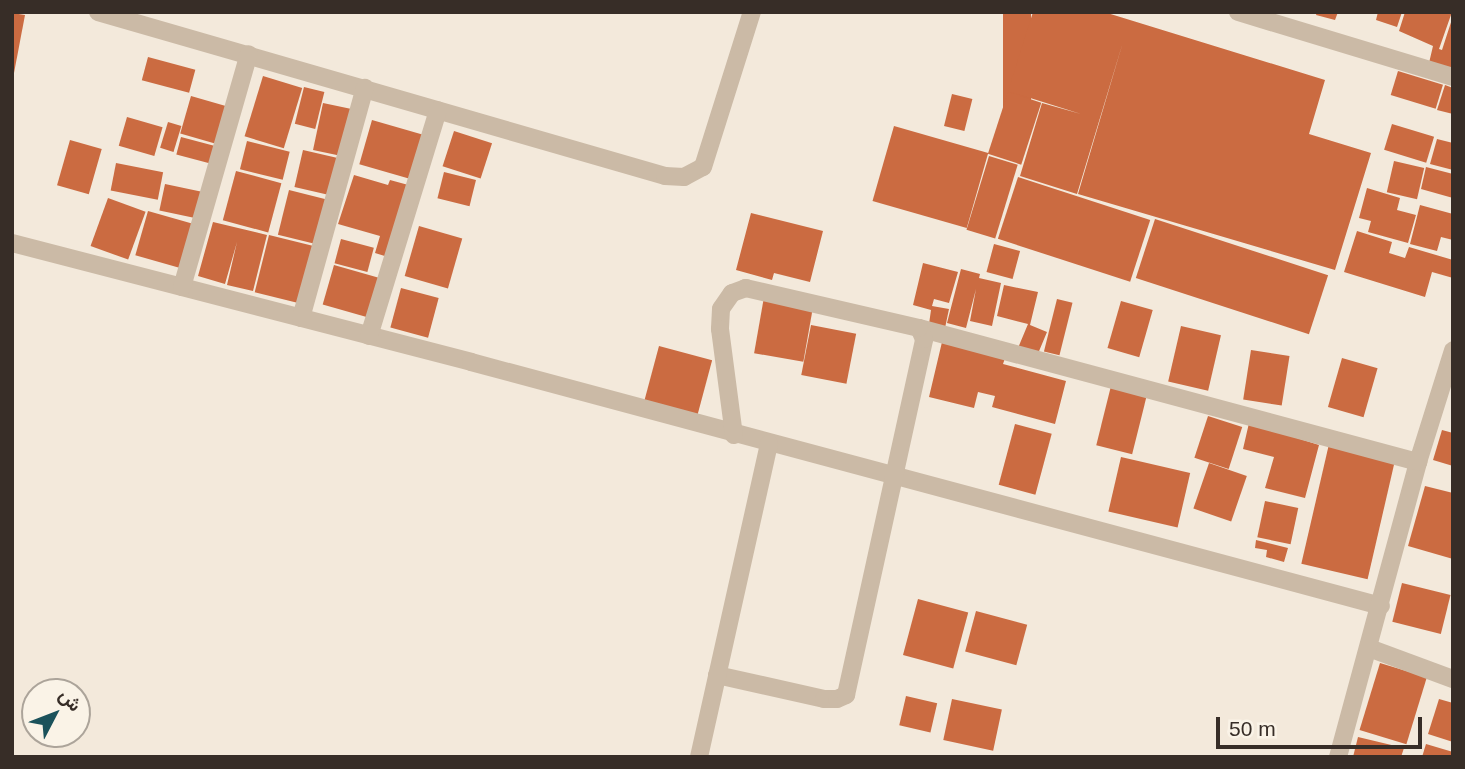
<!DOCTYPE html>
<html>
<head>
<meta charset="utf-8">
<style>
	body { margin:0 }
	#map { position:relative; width:1465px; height:769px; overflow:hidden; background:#f3e9db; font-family:Arial,Vazirmatn,sans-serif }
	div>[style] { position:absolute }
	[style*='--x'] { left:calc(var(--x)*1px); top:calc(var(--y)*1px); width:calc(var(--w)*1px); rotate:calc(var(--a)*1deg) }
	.building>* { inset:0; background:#cb6b41; transform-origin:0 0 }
	.minor>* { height:18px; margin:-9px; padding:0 9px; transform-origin:9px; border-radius:9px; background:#cbbaa6 }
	span { translate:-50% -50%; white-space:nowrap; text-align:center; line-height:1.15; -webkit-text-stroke:6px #faf3e7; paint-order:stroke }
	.frame { position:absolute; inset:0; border:14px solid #372d27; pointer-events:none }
	.north { position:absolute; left:21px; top:678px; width:70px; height:70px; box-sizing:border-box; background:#faf3e7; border:2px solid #aca49a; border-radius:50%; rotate:48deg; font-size:19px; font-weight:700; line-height:28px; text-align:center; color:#372d27 }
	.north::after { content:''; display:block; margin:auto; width:24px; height:32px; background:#1b525b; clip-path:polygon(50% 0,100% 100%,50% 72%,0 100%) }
	.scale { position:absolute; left:1216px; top:717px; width:206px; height:32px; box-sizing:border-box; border:4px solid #372d27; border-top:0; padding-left:9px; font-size:21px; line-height:24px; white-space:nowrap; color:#372d27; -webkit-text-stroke:5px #faf3e7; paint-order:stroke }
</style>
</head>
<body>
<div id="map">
	<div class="building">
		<div style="left:1003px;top:12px;width:28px;height:113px"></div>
		<div style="clip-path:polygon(1033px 12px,1104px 12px,1325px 80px,1309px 134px,1371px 153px,1335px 270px,1078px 194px,1123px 42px,1077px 194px,1020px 176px,1042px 103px,1081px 114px,1008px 91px)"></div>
		<div style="clip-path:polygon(1317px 12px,1338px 12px,1335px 20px,1316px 15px)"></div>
		<div style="clip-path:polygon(1378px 12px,1402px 12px,1397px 27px,1376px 20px)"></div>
		<div style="clip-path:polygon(1405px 12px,1452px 12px,1439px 49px,1442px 50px,1453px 16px,1453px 70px,1429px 63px,1433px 46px,1399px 31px)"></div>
		<div style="clip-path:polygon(12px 13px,25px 15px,14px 73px,12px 73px)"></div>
		<div style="left:148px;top:57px;width:49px;height:24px;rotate:15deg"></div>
		<div style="left:1398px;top:71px;width:47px;height:25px;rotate:17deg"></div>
		<div style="left:263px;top:76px;width:41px;height:63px;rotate:17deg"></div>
		<div style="clip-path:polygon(1445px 85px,1453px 88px,1453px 114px,1437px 110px)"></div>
		<div style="left:304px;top:87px;width:21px;height:38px;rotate:14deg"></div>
		<div style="left:1008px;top:92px;width:35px;height:65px;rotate:18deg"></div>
		<div style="left:952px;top:94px;width:21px;height:33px;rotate:14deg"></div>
		<div style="left:191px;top:96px;width:37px;height:39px;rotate:16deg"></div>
		<div style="left:323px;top:103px;width:34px;height:48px;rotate:12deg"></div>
		<div style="left:127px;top:117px;width:37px;height:30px;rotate:16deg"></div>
		<div style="left:372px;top:120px;width:55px;height:46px;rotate:16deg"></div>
		<div style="left:168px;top:122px;width:14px;height:27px;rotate:17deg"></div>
		<div style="left:1392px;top:124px;width:44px;height:27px;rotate:17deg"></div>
		<div style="left:894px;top:126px;width:98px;height:78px;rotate:16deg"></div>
		<div style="left:454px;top:131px;width:40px;height:37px;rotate:18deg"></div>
		<div style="left:181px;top:137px;width:41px;height:18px;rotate:15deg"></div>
		<div style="clip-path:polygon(1437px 139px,1453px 143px,1453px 170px,1430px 164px)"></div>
		<div style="left:70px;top:140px;width:33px;height:47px;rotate:16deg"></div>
		<div style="left:247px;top:141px;width:44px;height:29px;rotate:14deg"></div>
		<div style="left:303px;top:150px;width:40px;height:38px;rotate:13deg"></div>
		<div style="left:989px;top:156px;width:30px;height:77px;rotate:17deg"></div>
		<div style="left:1394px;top:161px;width:31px;height:32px;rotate:13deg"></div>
		<div style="left:116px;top:163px;width:48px;height:28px;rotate:11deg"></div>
		<div style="clip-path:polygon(1426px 167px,1453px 174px,1453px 198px,1421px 189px)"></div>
		<div style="left:236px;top:171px;width:47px;height:51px;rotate:15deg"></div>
		<div style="left:444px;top:172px;width:33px;height:27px;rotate:14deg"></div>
		<div style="clip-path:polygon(354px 175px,388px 185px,390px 180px,412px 186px,388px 257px,375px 253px,380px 236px,338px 224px)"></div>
		<div style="left:1018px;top:177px;width:139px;height:65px;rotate:18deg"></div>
		<div style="left:165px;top:184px;width:40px;height:27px;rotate:12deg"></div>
		<div style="clip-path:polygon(1367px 188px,1400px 198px,1397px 210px,1416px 215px,1408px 243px,1368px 232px,1371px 221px,1359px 218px)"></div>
		<div style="left:289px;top:190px;width:42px;height:46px;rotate:14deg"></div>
		<div style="left:108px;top:198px;width:40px;height:51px;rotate:20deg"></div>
		<div style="clip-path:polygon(1420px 205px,1453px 214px,1453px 240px,1441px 237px,1437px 251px,1410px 244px)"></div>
		<div style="left:148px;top:211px;width:53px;height:46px;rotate:16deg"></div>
		<div style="clip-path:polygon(751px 213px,823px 231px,810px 282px,774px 273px,772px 280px,736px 270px)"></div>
		<div style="left:1155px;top:219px;width:182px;height:62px;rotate:18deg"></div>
		<div style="clip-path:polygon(213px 222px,267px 235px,253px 291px,227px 285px,237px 242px,225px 284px,198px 276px)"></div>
		<div style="left:419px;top:226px;width:45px;height:52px;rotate:16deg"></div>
		<div style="clip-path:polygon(1357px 231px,1392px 242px,1389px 253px,1405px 258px,1409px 247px,1453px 260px,1453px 278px,1432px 272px,1425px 297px,1344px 272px)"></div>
		<div style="left:269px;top:235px;width:50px;height:59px;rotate:14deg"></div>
		<div style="left:341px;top:239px;width:34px;height:25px;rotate:15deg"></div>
		<div style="left:994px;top:244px;width:27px;height:29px;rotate:15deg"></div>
		<div style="clip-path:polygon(923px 263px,958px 272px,949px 303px,934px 299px,932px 306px,949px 309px,945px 328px,929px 324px,931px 310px,913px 305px)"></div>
		<div style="left:334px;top:265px;width:52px;height:41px;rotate:16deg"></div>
		<div style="clip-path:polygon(961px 269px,980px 274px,979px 278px,1001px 283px,992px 326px,970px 321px,976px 289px,966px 328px,947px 323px)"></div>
		<div style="clip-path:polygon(1004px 285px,1038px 292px,1030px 325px,1047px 332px,1037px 356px,1018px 348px,1028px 324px,997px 316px)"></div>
		<div style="left:401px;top:288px;width:39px;height:41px;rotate:15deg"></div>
		<div style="left:764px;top:297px;width:50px;height:57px;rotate:10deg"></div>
		<div style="left:1057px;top:299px;width:16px;height:54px;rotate:14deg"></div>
		<div style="left:1121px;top:301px;width:33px;height:49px;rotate:16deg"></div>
		<div style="left:811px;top:325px;width:46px;height:51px;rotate:11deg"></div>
		<div style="left:1181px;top:326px;width:41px;height:57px;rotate:13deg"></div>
		<div style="clip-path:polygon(942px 342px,1005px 358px,1003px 364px,1066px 381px,1055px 424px,992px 407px,995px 396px,978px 392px,974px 408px,929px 397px)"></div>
		<div style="left:659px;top:346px;width:55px;height:61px;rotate:15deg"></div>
		<div style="left:1251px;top:350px;width:39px;height:50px;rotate:9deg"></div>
		<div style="left:1342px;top:358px;width:37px;height:51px;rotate:16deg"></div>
		<div style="left:1111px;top:386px;width:37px;height:61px;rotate:14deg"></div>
		<div style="left:1208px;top:416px;width:36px;height:44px;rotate:18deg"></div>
		<div style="clip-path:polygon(1249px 423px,1319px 445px,1305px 498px,1265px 488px,1274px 457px,1243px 449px)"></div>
		<div style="left:1015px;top:424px;width:38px;height:63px;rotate:15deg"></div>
		<div style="clip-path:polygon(1442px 430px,1453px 433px,1453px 466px,1433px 460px)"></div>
		<div style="left:1329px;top:444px;width:68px;height:123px;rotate:13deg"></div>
		<div style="left:1121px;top:457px;width:71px;height:56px;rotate:13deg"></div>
		<div style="left:1209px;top:463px;width:40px;height:48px;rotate:19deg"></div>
		<div style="clip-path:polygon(1425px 486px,1453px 493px,1453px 559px,1408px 546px)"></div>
		<div style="left:1265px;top:501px;width:34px;height:37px;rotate:12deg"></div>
		<div style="clip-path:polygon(1256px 540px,1288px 548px,1284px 562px,1266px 557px,1267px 550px,1255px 548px)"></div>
		<div style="left:1402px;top:583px;width:50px;height:40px;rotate:14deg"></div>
		<div style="left:918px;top:599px;width:52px;height:58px;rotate:15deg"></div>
		<div style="left:976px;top:611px;width:53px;height:42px;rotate:15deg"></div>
		<div style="left:1380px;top:663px;width:49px;height:70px;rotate:17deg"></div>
		<div style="left:906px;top:696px;width:32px;height:30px;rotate:13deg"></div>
		<div style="left:952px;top:699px;width:51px;height:42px;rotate:12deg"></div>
		<div style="clip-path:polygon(1439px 699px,1453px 703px,1453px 742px,1428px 734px)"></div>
		<div style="clip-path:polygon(1358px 737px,1404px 748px,1401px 757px,1353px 757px)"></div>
		<div style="clip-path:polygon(1426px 744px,1453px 752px,1453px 757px,1422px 757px)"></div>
	</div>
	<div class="minor">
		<div style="--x:98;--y:12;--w:590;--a:16.13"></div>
		<div style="--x:665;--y:176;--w:19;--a:3"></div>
		<div style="--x:684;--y:177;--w:21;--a:-28"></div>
		<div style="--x:703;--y:167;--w:163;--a:-72.5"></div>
		<div style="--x:1238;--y:12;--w:225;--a:16.8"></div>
		<div style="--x:12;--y:243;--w:474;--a:14.5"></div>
		<div style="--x:471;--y:362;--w:942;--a:15.01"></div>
		<div style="--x:182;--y:287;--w:242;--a:-74"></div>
		<div style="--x:301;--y:318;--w:239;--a:-74.5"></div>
		<div style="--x:919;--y:328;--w:517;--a:15.03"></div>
		<div style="--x:369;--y:336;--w:236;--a:-73"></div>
		<div style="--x:1369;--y:648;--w:90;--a:20.3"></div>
		<div style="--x:717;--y:675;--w:110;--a:12.6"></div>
		<div style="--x:824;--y:699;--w:13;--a:0"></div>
		<div style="--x:837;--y:699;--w:10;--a:-24"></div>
		<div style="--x:846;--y:695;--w:364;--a:-77.6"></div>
		<div style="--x:924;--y:339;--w:12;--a:-114"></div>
		<div style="--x:919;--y:328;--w:178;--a:-167"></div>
		<div style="--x:746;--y:288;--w:15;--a:160"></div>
		<div style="--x:732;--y:293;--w:19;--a:125"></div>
		<div style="--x:721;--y:309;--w:20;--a:93"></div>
		<div style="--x:720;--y:329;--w:107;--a:82.5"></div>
		<div style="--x:699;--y:757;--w:321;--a:-77.4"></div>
		<div style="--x:1338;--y:757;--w:306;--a:-74.8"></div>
		<div style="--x:1418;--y:462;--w:117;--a:-72.6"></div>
	</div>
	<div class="frame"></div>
	<div class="north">ش</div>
	<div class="scale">50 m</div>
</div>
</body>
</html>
